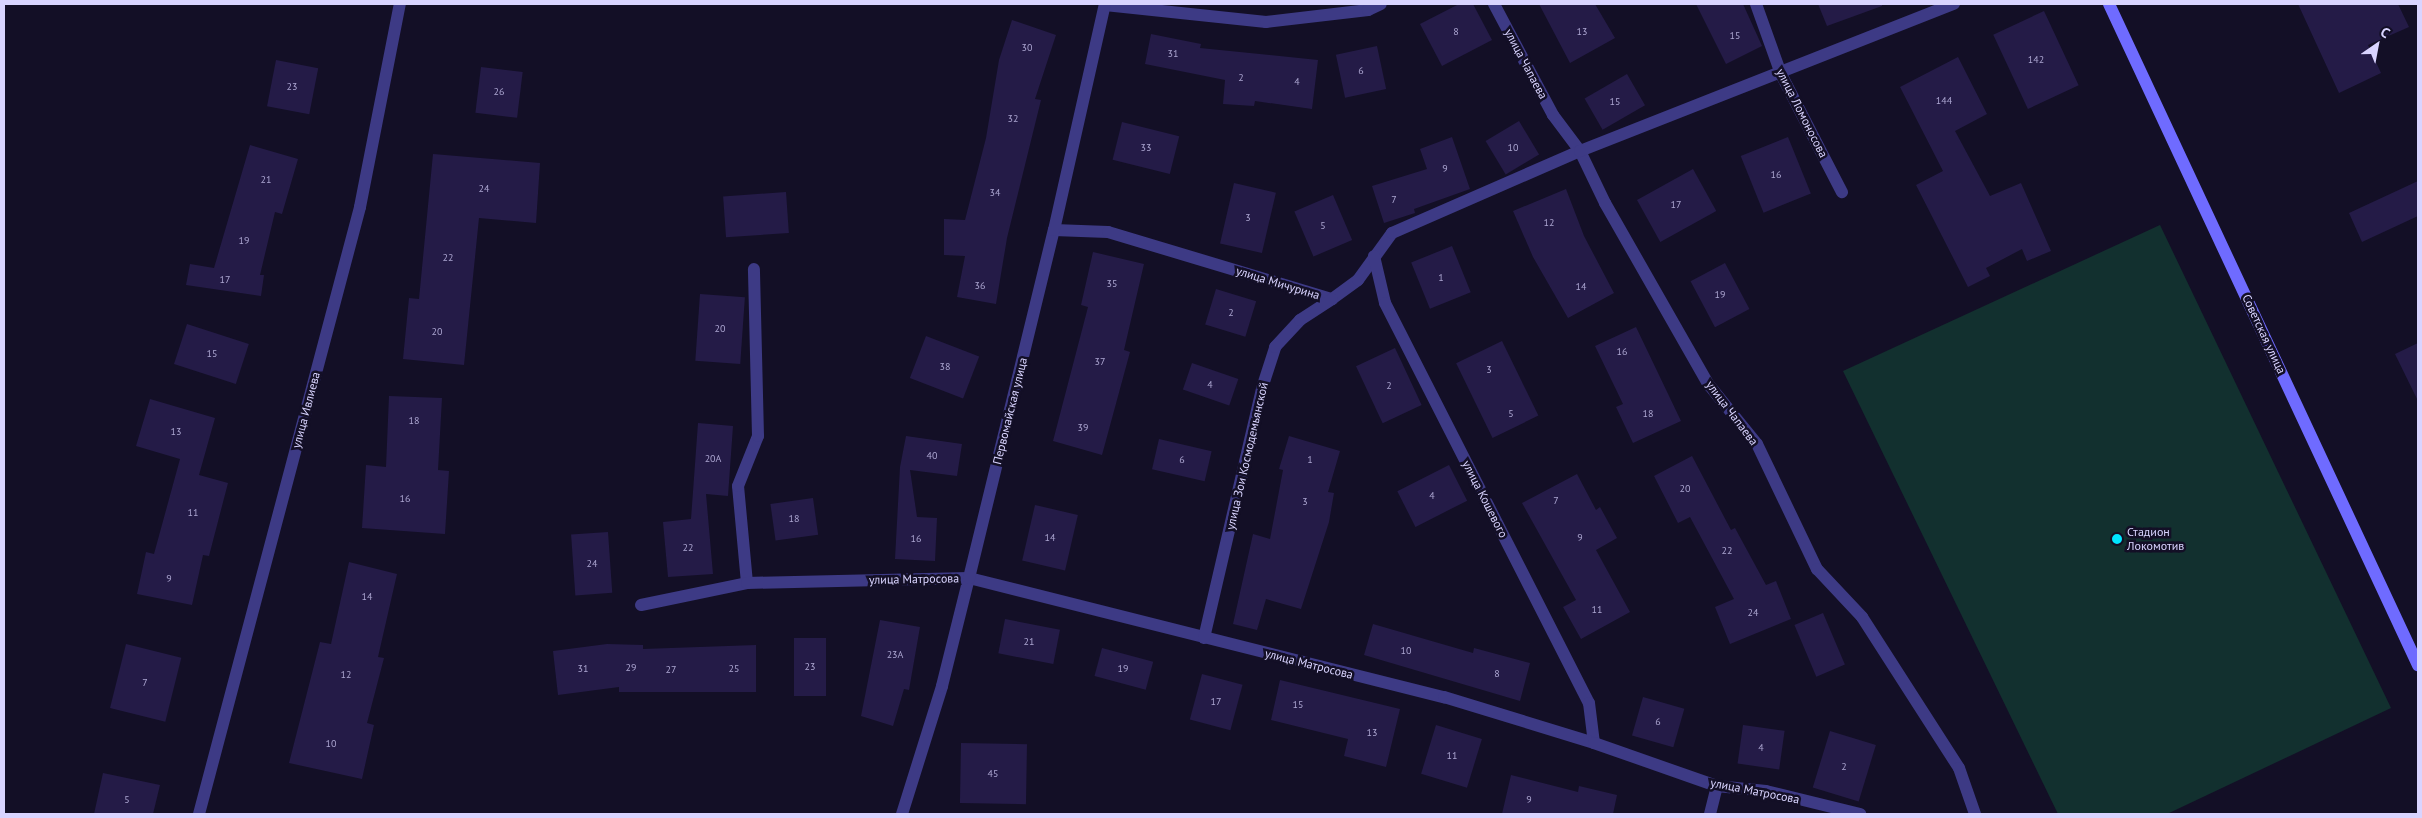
<!DOCTYPE html>
<html>
<head>
<meta charset="utf-8">
<style>
	body { margin:0 }
	#map { position:relative; width:2422px; height:818px; overflow:hidden; background:#130f26; font-family:"PT Sans",sans-serif }
	div>[style] { position:absolute }
	[style*='--x'] { left:calc(var(--x)*1px); top:calc(var(--y)*1px); width:calc(var(--w)*1px); rotate:calc(var(--a)*1deg) }
	.green>* { inset:0; background:#12302f }
	.building>* { inset:0; background:#241b47; transform-origin:0 0 }
	.minor>* { height:12px; margin:-6px; padding:0 6px; transform-origin:6px; border-radius:6px; background:#3d3a85 }
	.secondary>* { height:12px; margin:-6px; padding:0 6px; transform-origin:6px; border-radius:6px; background:#6f6bff }
	.dots>* { width:14px; height:14px; translate:-50% -50%; box-sizing:border-box; border:2px solid #130f26; border-radius:50% }
	span { translate:-50% -50%; white-space:nowrap; text-align:center; line-height:1.15; -webkit-text-stroke:5px #130f26; paint-order:stroke }
	.number-label { font-size:10px; color:#aca6d1 }
	.number-label span { -webkit-text-stroke-width:0 }
	.street-label { font-size:12px; color:#d9d4ff }
	.poi-label { font-size:12px; color:#d9d4ff }
	.left { translate:0 -50%; text-align:left }
	.frame { position:absolute; inset:0; border:5px solid #d9d4ff; pointer-events:none }
	.north { position:absolute; left:2352px; top:20px; width:50px; height:50px; -webkit-text-stroke:4px #130f26; paint-order:stroke; rotate:33deg; font-size:14px; font-weight:700; line-height:20px; text-align:center; color:#d9d4ff }
	.north::after { content:''; display:block; margin:auto; width:18px; height:22px; background:#d9d4ff; clip-path:polygon(50% 0,100% 100%,50% 72%,0 100%) }
</style>
</head>
<body>
<div id="map">
	<div class="green">
		<div style="clip-path:polygon(2160px 225px,2391px 708px,2167px 814px,2058px 814px,1843px 371px)"></div>
	</div>
	<div class="building">
		<div style="clip-path:polygon(1459px 4px,1473px 4px,1492px 40px,1442px 66px,1420px 24px)"></div>
		<div style="clip-path:polygon(1539px 4px,1595px 4px,1615px 38px,1570px 63px)"></div>
		<div style="clip-path:polygon(1696px 4px,1743px 4px,1762px 46px,1726px 64px)"></div>
		<div style="clip-path:polygon(1818px 4px,1882px 4px,1882px 6px,1827px 26px)"></div>
		<div style="clip-path:polygon(2298px 4px,2398px 4px,2409px 27px,2368px 45px,2381px 73px,2339px 93px)"></div>
		<div style="left:2044px;top:11px;width:82px;height:56px;rotate:65deg"></div>
		<div style="clip-path:polygon(1012px 20px,1056px 35px,1035px 99px,1041px 100px,1007px 238px,996px 304px,957px 297px,965px 256px,944px 255px,944px 219px,965px 220px,986px 138px,999px 60px)"></div>
		<div style="clip-path:polygon(1151px 34px,1201px 44px,1200px 48px,1318px 60px,1312px 109px,1255px 101px,1254px 106px,1223px 104px,1225px 80px,1145px 64px)"></div>
		<div style="left:1377px;top:46px;width:44px;height:42px;rotate:78deg"></div>
		<div style="clip-path:polygon(1958px 57px,1987px 114px,1955px 131px,1990px 196px,2021px 183px,2051px 251px,2027px 261px,2022px 249px,1986px 268px,1990px 276px,1968px 287px,1916px 185px,1943px 171px,1900px 87px)"></div>
		<div style="left:276px;top:60px;width:43px;height:47px;rotate:11deg"></div>
		<div style="left:481px;top:67px;width:42px;height:46px;rotate:7deg"></div>
		<div style="left:1627px;top:74px;width:36px;height:49px;rotate:60deg"></div>
		<div style="left:1519px;top:121px;width:39px;height:39px;rotate:59deg"></div>
		<div style="left:1122px;top:122px;width:59px;height:39px;rotate:14deg"></div>
		<div style="clip-path:polygon(1452px 137px,1470px 189px,1414px 209px,1415px 213px,1384px 223px,1372px 186px,1427px 169px,1420px 149px)"></div>
		<div style="left:1788px;top:137px;width:61px;height:51px;rotate:68deg"></div>
		<div style="clip-path:polygon(250px 145px,298px 159px,282px 214px,275px 212px,260px 275px,264px 275px,261px 296px,186px 285px,190px 264px,214px 268px)"></div>
		<div style="clip-path:polygon(433px 154px,540px 163px,536px 223px,479px 218px,464px 365px,403px 359px,409px 298px,419px 299px)"></div>
		<div style="left:1693px;top:169px;width:48px;height:64px;rotate:61deg"></div>
		<div style="clip-path:polygon(2418px 181px,2418px 216px,2362px 242px,2349px 213px)"></div>
		<div style="left:1234px;top:183px;width:43px;height:62px;rotate:13deg"></div>
		<div style="clip-path:polygon(1566px 189px,1584px 236px,1614px 293px,1568px 318px,1533px 257px,1513px 211px)"></div>
		<div style="left:786px;top:192px;width:41px;height:63px;rotate:86deg"></div>
		<div style="left:1333px;top:195px;width:49px;height:42px;rotate:67deg"></div>
		<div style="left:1452px;top:246px;width:50px;height:44px;rotate:68deg"></div>
		<div style="clip-path:polygon(1093px 252px,1144px 264px,1124px 350px,1130px 352px,1102px 455px,1053px 441px,1088px 307px,1081px 305px)"></div>
		<div style="left:1725px;top:263px;width:52px;height:39px;rotate:62deg"></div>
		<div style="left:1216px;top:289px;width:42px;height:37px;rotate:17deg"></div>
		<div style="left:700px;top:294px;width:45px;height:67px;rotate:4deg"></div>
		<div style="left:187px;top:324px;width:65px;height:42px;rotate:18deg"></div>
		<div style="clip-path:polygon(1636px 327px,1681px 421px,1633px 443px,1616px 407px,1623px 404px,1595px 346px)"></div>
		<div style="left:926px;top:336px;width:57px;height:45px;rotate:21deg"></div>
		<div style="left:1502px;top:341px;width:83px;height:51px;rotate:64deg"></div>
		<div style="clip-path:polygon(2418px 343px,2418px 401px,2395px 354px)"></div>
		<div style="left:1395px;top:348px;width:63px;height:43px;rotate:65deg"></div>
		<div style="left:1192px;top:363px;width:49px;height:28px;rotate:19deg"></div>
		<div style="clip-path:polygon(389px 396px,442px 398px,438px 470px,449px 471px,445px 534px,362px 528px,366px 465px,386px 467px)"></div>
		<div style="clip-path:polygon(150px 399px,215px 418px,199px 475px,228px 483px,209px 556px,203px 555px,192px 605px,137px 594px,146px 552px,154px 554px,180px 459px,136px 446px)"></div>
		<div style="clip-path:polygon(698px 423px,733px 426px,728px 496px,706px 494px,713px 574px,668px 577px,663px 522px,691px 519px)"></div>
		<div style="clip-path:polygon(906px 436px,962px 444px,957px 476px,910px 470px,917px 517px,937px 518px,935px 561px,895px 559px,900px 467px)"></div>
		<div style="clip-path:polygon(1289px 436px,1340px 451px,1328px 492px,1334px 493px,1329px 522px,1301px 609px,1266px 599px,1257px 630px,1233px 624px,1253px 534px,1270px 539px,1283px 470px,1279px 469px)"></div>
		<div style="left:1159px;top:439px;width:54px;height:31px;rotate:13deg"></div>
		<div style="clip-path:polygon(1692px 456px,1731px 530px,1735px 528px,1766px 585px,1776px 581px,1791px 619px,1730px 644px,1715px 607px,1734px 599px,1690px 517px,1678px 523px,1654px 476px)"></div>
		<div style="left:1449px;top:465px;width:40px;height:58px;rotate:63deg"></div>
		<div style="clip-path:polygon(1577px 474px,1596px 510px,1600px 507px,1617px 538px,1596px 550px,1630px 612px,1581px 639px,1563px 607px,1576px 600px,1522px 503px)"></div>
		<div style="left:813px;top:498px;width:37px;height:43px;rotate:82deg"></div>
		<div style="left:1035px;top:505px;width:44px;height:57px;rotate:13deg"></div>
		<div style="left:608px;top:532px;width:61px;height:37px;rotate:86deg"></div>
		<div style="clip-path:polygon(349px 562px,397px 574px,378px 657px,384px 658px,367px 723px,374px 725px,362px 779px,289px 763px,320px 642px,331px 644px)"></div>
		<div style="left:1823px;top:613px;width:56px;height:31px;rotate:67deg"></div>
		<div style="left:1005px;top:619px;width:56px;height:35px;rotate:11deg"></div>
		<div style="clip-path:polygon(880px 620px,920px 627px,909px 690px,904px 689px,893px 726px,861px 716px)"></div>
		<div style="clip-path:polygon(1373px 624px,1473px 653px,1474px 648px,1530px 663px,1520px 701px,1364px 655px)"></div>
		<div style="left:826px;top:638px;width:58px;height:32px;rotate:90deg"></div>
		<div style="left:126px;top:644px;width:57px;height:66px;rotate:14deg"></div>
		<div style="clip-path:polygon(607px 644px,643px 645px,643px 649px,756px 645px,756px 692px,619px 692px,619px 687px,558px 695px,553px 651px)"></div>
		<div style="left:1102px;top:648px;width:53px;height:29px;rotate:15deg"></div>
		<div style="left:1202px;top:674px;width:42px;height:47px;rotate:15deg"></div>
		<div style="clip-path:polygon(1280px 680px,1400px 709px,1386px 767px,1344px 756px,1348px 739px,1271px 720px)"></div>
		<div style="left:1643px;top:697px;width:43px;height:40px;rotate:16deg"></div>
		<div style="left:1436px;top:725px;width:48px;height:51px;rotate:17deg"></div>
		<div style="left:1743px;top:725px;width:42px;height:39px;rotate:8deg"></div>
		<div style="left:1830px;top:731px;width:48px;height:59px;rotate:17deg"></div>
		<div style="left:961px;top:743px;width:66px;height:60px;rotate:1deg"></div>
		<div style="clip-path:polygon(103px 773px,160px 785px,153px 814px,94px 814px)"></div>
		<div style="clip-path:polygon(1511px 775px,1578px 792px,1579px 786px,1617px 795px,1613px 814px,1502px 814px)"></div>
	</div>
	<div class="minor">
		<div style="--x:1494;--y:4;--w:126;--a:62"></div>
		<div style="--x:1553;--y:115;--w:45;--a:53.1"></div>
		<div style="--x:1580;--y:151;--w:58;--a:64.3"></div>
		<div style="--x:1605;--y:203;--w:210;--a:60.3"></div>
		<div style="--x:1709;--y:385;--w:76;--a:50.9"></div>
		<div style="--x:1757;--y:444;--w:139;--a:64.4"></div>
		<div style="--x:1817;--y:569;--w:66;--a:46.8"></div>
		<div style="--x:1862;--y:617;--w:179;--a:57.3"></div>
		<div style="--x:1959;--y:768;--w:49;--a:70.8"></div>
		<div style="--x:1756;--y:4;--w:74;--a:70.3"></div>
		<div style="--x:1781;--y:74;--w:133;--a:62.7"></div>
		<div style="--x:1105;--y:5;--w:162;--a:6"></div>
		<div style="--x:1266;--y:22;--w:103;--a:-6.7"></div>
		<div style="--x:1368;--y:10;--w:14;--a:-25"></div>
		<div style="--x:1054;--y:230;--w:54;--a:2.1"></div>
		<div style="--x:1108;--y:232;--w:234;--a:16.7"></div>
		<div style="--x:1332;--y:299;--w:32;--a:-36"></div>
		<div style="--x:1358;--y:280;--w:58;--a:-54.1"></div>
		<div style="--x:1392;--y:233;--w:205;--a:-23.6"></div>
		<div style="--x:1580;--y:151;--w:402;--a:-21.5"></div>
		<div style="--x:1374;--y:256;--w:48;--a:76.8"></div>
		<div style="--x:1385;--y:303;--w:449;--a:63"></div>
		<div style="--x:1589;--y:703;--w:40;--a:82.9"></div>
		<div style="--x:747;--y:583;--w:97;--a:-95.3"></div>
		<div style="--x:738;--y:486;--w:54;--a:-68.2"></div>
		<div style="--x:758;--y:436;--w:167;--a:-91.4"></div>
		<div style="--x:641;--y:605;--w:108;--a:-11.7"></div>
		<div style="--x:747;--y:583;--w:222;--a:-1.3"></div>
		<div style="--x:969;--y:578;--w:490;--a:14.1"></div>
		<div style="--x:1444;--y:697;--w:157;--a:17"></div>
		<div style="--x:1594;--y:743;--w:130;--a:19.3"></div>
		<div style="--x:1717;--y:786;--w:49;--a:5.8"></div>
		<div style="--x:1766;--y:791;--w:97;--a:13.7"></div>
		<div style="--x:1204;--y:638;--w:260;--a:-76.9"></div>
		<div style="--x:1263;--y:385;--w:40;--a:-72"></div>
		<div style="--x:1275;--y:347;--w:37;--a:-47"></div>
		<div style="--x:1300;--y:320;--w:38;--a:-33"></div>
		<div style="--x:199;--y:814;--w:628;--a:-75.14"></div>
		<div style="--x:360;--y:207;--w:207;--a:-78.9"></div>
		<div style="--x:902;--y:814;--w:134;--a:-72.6"></div>
		<div style="--x:942;--y:686;--w:111;--a:-76"></div>
		<div style="--x:969;--y:578;--w:358;--a:-76.3"></div>
		<div style="--x:1054;--y:230;--w:232;--a:-77.3"></div>
		<div style="--x:1710;--y:814;--w:29;--a:-76"></div>
	</div>
	<div class="secondary">
		<div style="--x:2109;--y:4;--w:730;--a:64.95"></div>
	</div>
	<div class="dots">
		<div style="left:2117px;top:539px;background:#00e5ff"></div>
	</div>
	<div class="number-label">
		<span style="left:1456px;top:32px">8</span>
		<span style="left:1582px;top:32px">13</span>
		<span style="left:1735px;top:36px">15</span>
		<span style="left:1027px;top:48px">30</span>
		<span style="left:1173px;top:54px">31</span>
		<span style="left:2036px;top:60px">142</span>
		<span style="left:1361px;top:71px">6</span>
		<span style="left:1241px;top:78px">2</span>
		<span style="left:1297px;top:82px">4</span>
		<span style="left:292px;top:87px">23</span>
		<span style="left:499px;top:92px">26</span>
		<span style="left:1944px;top:101px">144</span>
		<span style="left:1615px;top:102px">15</span>
		<span style="left:1013px;top:119px">32</span>
		<span style="left:1146px;top:148px">33</span>
		<span style="left:1513px;top:148px">10</span>
		<span style="left:1445px;top:169px">9</span>
		<span style="left:1776px;top:175px">16</span>
		<span style="left:266px;top:180px">21</span>
		<span style="left:484px;top:189px">24</span>
		<span style="left:995px;top:193px">34</span>
		<span style="left:1394px;top:200px">7</span>
		<span style="left:1676px;top:205px">17</span>
		<span style="left:1248px;top:218px">3</span>
		<span style="left:1549px;top:223px">12</span>
		<span style="left:1323px;top:226px">5</span>
		<span style="left:244px;top:241px">19</span>
		<span style="left:448px;top:258px">22</span>
		<span style="left:1441px;top:278px">1</span>
		<span style="left:225px;top:280px">17</span>
		<span style="left:1112px;top:284px">35</span>
		<span style="left:980px;top:286px">36</span>
		<span style="left:1581px;top:287px">14</span>
		<span style="left:1720px;top:295px">19</span>
		<span style="left:1231px;top:313px">2</span>
		<span style="left:720px;top:329px">20</span>
		<span style="left:437px;top:332px">20</span>
		<span style="left:1622px;top:352px">16</span>
		<span style="left:212px;top:354px">15</span>
		<span style="left:1100px;top:362px">37</span>
		<span style="left:945px;top:367px">38</span>
		<span style="left:1489px;top:370px">3</span>
		<span style="left:1210px;top:385px">4</span>
		<span style="left:1389px;top:386px">2</span>
		<span style="left:1511px;top:414px">5</span>
		<span style="left:1648px;top:414px">18</span>
		<span style="left:414px;top:421px">18</span>
		<span style="left:1083px;top:428px">39</span>
		<span style="left:176px;top:432px">13</span>
		<span style="left:932px;top:456px">40</span>
		<span style="left:713px;top:459px">20А</span>
		<span style="left:1182px;top:460px">6</span>
		<span style="left:1310px;top:460px">1</span>
		<span style="left:1685px;top:489px">20</span>
		<span style="left:1432px;top:496px">4</span>
		<span style="left:405px;top:499px">16</span>
		<span style="left:1556px;top:501px">7</span>
		<span style="left:1305px;top:502px">3</span>
		<span style="left:193px;top:513px">11</span>
		<span style="left:794px;top:519px">18</span>
		<span style="left:1050px;top:538px">14</span>
		<span style="left:1580px;top:538px">9</span>
		<span style="left:916px;top:539px">16</span>
		<span style="left:688px;top:548px">22</span>
		<span style="left:1727px;top:551px">22</span>
		<span style="left:592px;top:564px">24</span>
		<span style="left:169px;top:579px">9</span>
		<span style="left:367px;top:597px">14</span>
		<span style="left:1597px;top:610px">11</span>
		<span style="left:1753px;top:613px">24</span>
		<span style="left:1029px;top:642px">21</span>
		<span style="left:1406px;top:651px">10</span>
		<span style="left:895px;top:655px">23А</span>
		<span style="left:810px;top:667px">23</span>
		<span style="left:631px;top:668px">29</span>
		<span style="left:583px;top:669px">31</span>
		<span style="left:734px;top:669px">25</span>
		<span style="left:1123px;top:669px">19</span>
		<span style="left:671px;top:670px">27</span>
		<span style="left:1497px;top:674px">8</span>
		<span style="left:346px;top:675px">12</span>
		<span style="left:145px;top:683px">7</span>
		<span style="left:1216px;top:702px">17</span>
		<span style="left:1298px;top:705px">15</span>
		<span style="left:1658px;top:722px">6</span>
		<span style="left:1372px;top:733px">13</span>
		<span style="left:331px;top:744px">10</span>
		<span style="left:1761px;top:748px">4</span>
		<span style="left:1452px;top:756px">11</span>
		<span style="left:1844px;top:767px">2</span>
		<span style="left:993px;top:774px">45</span>
		<span style="left:127px;top:800px">5</span>
		<span style="left:1529px;top:800px">9</span>
	</div>
	<div class="street-label">
		<span style="left:1526px;top:64px;rotate:62deg">улица Чапаева</span>
		<span style="left:1802px;top:113px;rotate:63deg">улица Ломоносова</span>
		<span style="left:1278px;top:283px;rotate:17deg">улица Мичурина</span>
		<span style="left:2264px;top:334px;rotate:65deg">Советская улица</span>
		<span style="left:306px;top:410px;rotate:-75deg">улица Ивлиева</span>
		<span style="left:1010px;top:411px;rotate:-76deg">Первомайская улица</span>
		<span style="left:1732px;top:413px;rotate:53deg">улица Чапаева</span>
		<span style="left:1247px;top:456px;rotate:-77deg">улица Зои Космодемьянской</span>
		<span style="left:1485px;top:499px;rotate:63deg">улица Кошевого</span>
		<span style="left:914px;top:579px;rotate:-1deg">улица Матросова</span>
		<span style="left:1309px;top:664px;rotate:14deg">улица Матросова</span>
		<span style="left:1755px;top:791px;rotate:11deg">улица Матросова</span>
	</div>
	<div class="poi-label">
		<span class="left" style="left:2127px;top:539px">Стадион<br>Локомотив</span>
	</div>
	<div class="frame"></div>
	<div class="north">С</div>
</div>
</body>
</html>
